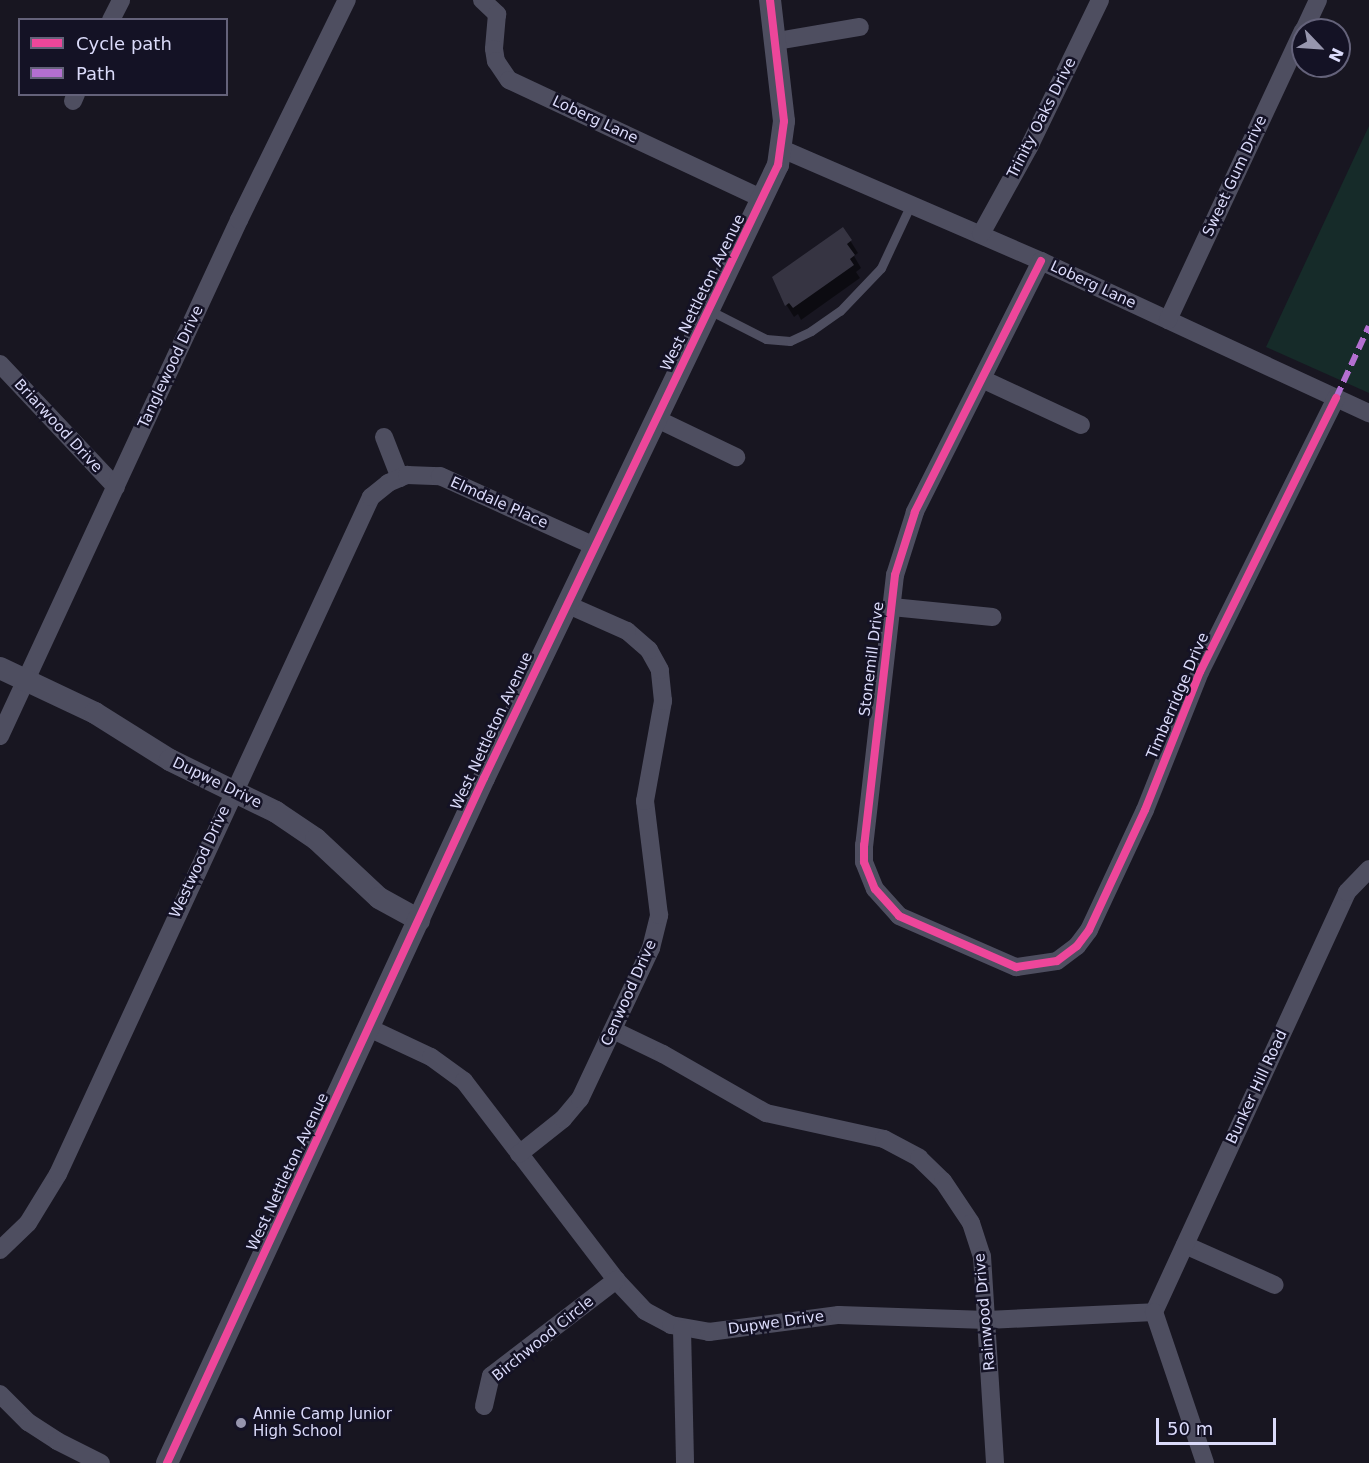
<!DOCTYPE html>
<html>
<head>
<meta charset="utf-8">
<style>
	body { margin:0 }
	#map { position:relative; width:1369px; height:1463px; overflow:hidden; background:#181621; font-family:"DejaVu Sans",sans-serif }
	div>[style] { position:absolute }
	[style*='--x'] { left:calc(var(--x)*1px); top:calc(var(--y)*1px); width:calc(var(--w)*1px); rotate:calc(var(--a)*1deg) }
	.green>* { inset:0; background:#162b29 }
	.shadow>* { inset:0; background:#0007 }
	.building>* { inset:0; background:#363442 }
	.service>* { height:9px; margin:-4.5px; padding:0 4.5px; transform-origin:4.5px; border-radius:4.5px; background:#4e4e60 }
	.minor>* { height:18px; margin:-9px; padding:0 9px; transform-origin:9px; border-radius:9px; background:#4e4e60 }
	.tertiary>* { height:22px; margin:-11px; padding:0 11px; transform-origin:11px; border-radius:11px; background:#4e4e60 }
	.quiet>* { height:6px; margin-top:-3px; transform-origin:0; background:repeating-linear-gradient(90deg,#b36fd0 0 12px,transparent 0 18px) }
	.cycleway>* { height:8px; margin:-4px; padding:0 4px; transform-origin:4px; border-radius:4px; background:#ed469a }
	.dots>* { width:16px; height:16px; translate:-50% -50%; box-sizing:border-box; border:3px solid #141225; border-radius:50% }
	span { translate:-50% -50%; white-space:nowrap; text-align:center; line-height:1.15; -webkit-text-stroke:5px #141225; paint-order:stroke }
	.street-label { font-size:15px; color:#dbdbfa }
	.poi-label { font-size:15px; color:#dbdbfa }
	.left { translate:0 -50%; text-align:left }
	.legend { position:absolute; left:18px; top:18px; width:210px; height:78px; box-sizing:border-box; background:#141225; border:2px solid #64627a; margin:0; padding:8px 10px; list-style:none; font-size:18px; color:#dbdbfa }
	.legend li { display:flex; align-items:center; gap:12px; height:30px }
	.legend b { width:30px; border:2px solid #64627a }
	.north { position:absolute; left:1291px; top:18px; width:60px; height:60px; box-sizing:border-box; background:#141225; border:2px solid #64627a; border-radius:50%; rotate:115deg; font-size:16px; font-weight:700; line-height:24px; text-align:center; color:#dbdbfa }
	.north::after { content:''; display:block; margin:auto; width:21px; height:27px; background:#9796ae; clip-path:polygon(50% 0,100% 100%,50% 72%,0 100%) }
	.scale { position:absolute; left:1156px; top:1418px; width:120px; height:27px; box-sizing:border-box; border:3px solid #dbdbfa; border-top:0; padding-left:8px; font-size:18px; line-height:21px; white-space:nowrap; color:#dbdbfa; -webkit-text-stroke:4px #141225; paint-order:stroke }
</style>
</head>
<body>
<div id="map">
	<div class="green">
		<div style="clip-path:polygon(1369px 126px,1369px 393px,1266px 347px)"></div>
	</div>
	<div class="shadow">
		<div style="clip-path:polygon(843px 229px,858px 253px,854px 256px,861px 268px,856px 272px,860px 278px,801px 320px,798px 314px,794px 317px,779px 293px)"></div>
	</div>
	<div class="building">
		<div style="clip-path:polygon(843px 227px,852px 240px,847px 244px,855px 255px,850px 259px,854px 265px,793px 308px,789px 303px,785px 306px,772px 277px)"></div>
	</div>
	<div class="service">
		<div style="--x:709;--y:310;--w:64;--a:27"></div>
		<div style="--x:766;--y:339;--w:24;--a:5"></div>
		<div style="--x:790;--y:341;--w:23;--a:-25"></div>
		<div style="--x:811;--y:331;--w:35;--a:-35"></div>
		<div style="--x:840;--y:311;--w:59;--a:-46.4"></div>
		<div style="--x:881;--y:268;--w:71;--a:-64.9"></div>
	</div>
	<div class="minor">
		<div style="--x:482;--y:0;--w:21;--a:43"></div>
		<div style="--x:497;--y:14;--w:35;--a:95"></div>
		<div style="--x:494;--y:49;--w:12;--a:81"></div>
		<div style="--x:496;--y:61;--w:23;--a:56"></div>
		<div style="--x:509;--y:80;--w:280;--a:25.1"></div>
		<div style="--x:111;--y:20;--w:22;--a:-63"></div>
		<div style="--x:1304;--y:30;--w:33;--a:-65"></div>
		<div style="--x:777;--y:41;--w:84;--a:-9.6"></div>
		<div style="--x:73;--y:101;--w:8;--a:-67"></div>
		<div style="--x:782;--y:149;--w:282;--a:23.4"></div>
		<div style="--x:1041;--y:261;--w:362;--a:24.9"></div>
		<div style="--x:981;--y:234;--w:99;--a:-61.1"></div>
		<div style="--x:1029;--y:147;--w:163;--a:-64.2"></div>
		<div style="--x:1041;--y:261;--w:281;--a:116.7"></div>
		<div style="--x:915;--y:512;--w:66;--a:107.6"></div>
		<div style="--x:895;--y:575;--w:272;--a:96.5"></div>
		<div style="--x:864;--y:845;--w:17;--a:90"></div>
		<div style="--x:864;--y:862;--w:29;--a:68"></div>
		<div style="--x:875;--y:889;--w:36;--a:48"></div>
		<div style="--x:899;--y:916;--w:128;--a:23.6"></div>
		<div style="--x:1016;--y:967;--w:41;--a:-8.3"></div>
		<div style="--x:1057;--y:961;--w:25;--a:-37"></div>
		<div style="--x:1077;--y:946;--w:20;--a:-53"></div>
		<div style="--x:1089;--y:930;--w:132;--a:-65"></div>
		<div style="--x:1145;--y:810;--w:149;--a:-68.3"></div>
		<div style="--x:1200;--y:672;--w:306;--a:-63.6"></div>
		<div style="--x:1168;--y:320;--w:319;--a:-65"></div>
		<div style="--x:0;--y:364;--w:169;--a:46.7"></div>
		<div style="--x:982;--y:379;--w:109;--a:24.9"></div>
		<div style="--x:657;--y:419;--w:88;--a:25.7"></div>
		<div style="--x:384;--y:437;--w:44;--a:68.7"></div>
		<div style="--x:892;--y:607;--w:101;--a:5.7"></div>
		<div style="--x:0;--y:736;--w:569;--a:-65.15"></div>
		<div style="--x:239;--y:220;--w:245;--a:-63.9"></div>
		<div style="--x:369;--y:1028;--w:68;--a:25.1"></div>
		<div style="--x:431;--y:1057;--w:41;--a:36"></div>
		<div style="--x:464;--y:1081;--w:250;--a:52.6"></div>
		<div style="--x:616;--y:1280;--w:42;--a:46.9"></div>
		<div style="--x:645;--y:1311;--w:30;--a:28"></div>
		<div style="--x:671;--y:1325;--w:39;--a:10"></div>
		<div style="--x:709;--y:1332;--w:131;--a:-7.5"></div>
		<div style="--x:839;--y:1315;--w:148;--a:1.9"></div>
		<div style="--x:987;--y:1320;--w:167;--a:-2.7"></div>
		<div style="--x:613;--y:1030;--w:55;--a:25.6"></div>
		<div style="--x:663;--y:1054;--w:119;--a:29.8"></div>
		<div style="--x:766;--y:1113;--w:121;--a:12.4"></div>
		<div style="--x:884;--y:1139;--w:40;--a:28"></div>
		<div style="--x:919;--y:1158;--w:33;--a:44"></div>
		<div style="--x:943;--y:1181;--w:50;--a:56.3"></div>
		<div style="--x:971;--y:1223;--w:35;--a:72"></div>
		<div style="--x:982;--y:1256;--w:207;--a:86.4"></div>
		<div style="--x:519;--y:1154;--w:56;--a:-38.5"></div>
		<div style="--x:563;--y:1119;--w:26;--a:-50"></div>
		<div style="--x:580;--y:1099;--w:167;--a:-64.8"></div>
		<div style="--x:651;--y:948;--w:34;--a:-76"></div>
		<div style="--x:659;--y:915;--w:115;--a:-97"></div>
		<div style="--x:645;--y:801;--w:102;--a:-79.8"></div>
		<div style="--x:663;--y:701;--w:31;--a:-96"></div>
		<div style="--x:660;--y:670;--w:23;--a:-119"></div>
		<div style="--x:649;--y:650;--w:29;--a:-139"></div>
		<div style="--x:627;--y:631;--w:67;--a:-156.1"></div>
		<div style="--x:1185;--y:1245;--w:98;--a:24"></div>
		<div style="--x:0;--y:1250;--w:39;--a:-44"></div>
		<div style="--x:28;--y:1223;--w:57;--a:-58.5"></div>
		<div style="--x:58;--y:1174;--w:746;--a:-65.19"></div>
		<div style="--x:371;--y:497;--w:22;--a:-39"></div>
		<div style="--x:388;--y:483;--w:21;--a:-23"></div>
		<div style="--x:407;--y:475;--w:33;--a:2"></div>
		<div style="--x:440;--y:476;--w:169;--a:24.4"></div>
		<div style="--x:1154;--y:1312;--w:462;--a:-65.3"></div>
		<div style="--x:1347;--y:892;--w:32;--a:-46"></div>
		<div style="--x:1154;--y:1312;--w:159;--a:71.3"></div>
		<div style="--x:682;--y:1329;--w:134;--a:88.7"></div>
		<div style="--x:0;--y:1394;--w:40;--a:45"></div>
		<div style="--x:28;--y:1422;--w:35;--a:33"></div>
		<div style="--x:57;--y:1441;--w:49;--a:26.6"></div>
		<div style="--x:484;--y:1406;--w:31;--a:-77"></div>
		<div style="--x:491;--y:1376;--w:158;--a:-37.5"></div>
	</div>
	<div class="tertiary">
		<div style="--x:0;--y:668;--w:105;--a:25.3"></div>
		<div style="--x:95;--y:713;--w:89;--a:32.1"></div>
		<div style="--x:170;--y:760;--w:118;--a:26.1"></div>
		<div style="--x:276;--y:812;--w:48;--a:34"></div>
		<div style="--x:316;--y:839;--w:86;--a:43.1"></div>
		<div style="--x:379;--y:898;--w:46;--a:28.8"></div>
		<div style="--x:167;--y:1463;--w:755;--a:-65.17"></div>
		<div style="--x:484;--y:778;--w:680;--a:-64.38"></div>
		<div style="--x:778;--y:165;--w:44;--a:-82.2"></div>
		<div style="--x:784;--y:121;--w:122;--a:-96.6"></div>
	</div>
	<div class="quiet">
		<div style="--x:1336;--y:398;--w:79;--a:-65.4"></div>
	</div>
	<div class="cycleway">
		<div style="--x:1041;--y:261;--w:281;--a:116.7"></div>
		<div style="--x:915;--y:512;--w:66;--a:107.6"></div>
		<div style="--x:895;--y:575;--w:272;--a:96.5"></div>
		<div style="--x:864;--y:845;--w:17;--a:90"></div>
		<div style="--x:864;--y:862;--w:29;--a:68"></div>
		<div style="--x:875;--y:889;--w:36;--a:48"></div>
		<div style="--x:899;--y:916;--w:128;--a:23.6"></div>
		<div style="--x:1016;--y:967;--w:41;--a:-8.3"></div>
		<div style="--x:1057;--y:961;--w:25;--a:-37"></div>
		<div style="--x:1077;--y:946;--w:20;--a:-53"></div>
		<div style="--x:1089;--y:930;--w:132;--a:-65"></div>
		<div style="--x:1145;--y:810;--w:149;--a:-68.3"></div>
		<div style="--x:1200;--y:672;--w:306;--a:-63.6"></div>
		<div style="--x:167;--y:1463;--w:755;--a:-65.17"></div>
		<div style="--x:484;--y:778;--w:680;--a:-64.38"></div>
		<div style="--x:778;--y:165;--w:44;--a:-82.2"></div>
		<div style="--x:784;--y:121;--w:122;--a:-96.6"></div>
	</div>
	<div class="dots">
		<div style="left:241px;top:1423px;background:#9796ae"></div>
	</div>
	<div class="street-label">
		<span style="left:1042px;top:118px;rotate:-63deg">Trinity Oaks Drive</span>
		<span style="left:595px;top:120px;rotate:25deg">Loberg Lane</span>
		<span style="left:1235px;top:176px;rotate:-65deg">Sweet Gum Drive</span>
		<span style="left:1093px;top:285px;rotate:25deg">Loberg Lane</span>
		<span style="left:703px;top:293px;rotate:-64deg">West Nettleton Avenue</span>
		<span style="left:171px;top:367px;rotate:-65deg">Tanglewood Drive</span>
		<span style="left:58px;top:426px;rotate:47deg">Briarwood Drive</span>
		<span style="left:499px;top:503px;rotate:24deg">Elmdale Place</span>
		<span style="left:872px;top:659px;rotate:-83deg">Stonemill Drive</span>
		<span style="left:1178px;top:696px;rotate:-67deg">Timberridge Drive</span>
		<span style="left:492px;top:731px;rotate:-65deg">West Nettleton Avenue</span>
		<span style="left:217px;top:783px;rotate:26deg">Dupwe Drive</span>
		<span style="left:200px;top:862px;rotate:-65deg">Westwood Drive</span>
		<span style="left:629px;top:993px;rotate:-66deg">Cenwood Drive</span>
		<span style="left:1257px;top:1087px;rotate:-65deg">Bunker Hill Road</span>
		<span style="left:288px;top:1172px;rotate:-65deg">West Nettleton Avenue</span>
		<span style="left:985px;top:1312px;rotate:-95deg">Rainwood Drive</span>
		<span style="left:776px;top:1323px;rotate:-8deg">Dupwe Drive</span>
		<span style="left:543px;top:1339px;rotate:-39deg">Birchwood Circle</span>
	</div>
	<div class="poi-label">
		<span class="left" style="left:253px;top:1423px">Annie Camp Junior<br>High School</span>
	</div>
	<ul class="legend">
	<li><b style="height:8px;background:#ed469a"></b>Cycle path</li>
	<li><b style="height:8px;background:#b36fd0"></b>Path</li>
	</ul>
	<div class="north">N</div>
	<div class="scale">50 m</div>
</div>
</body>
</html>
